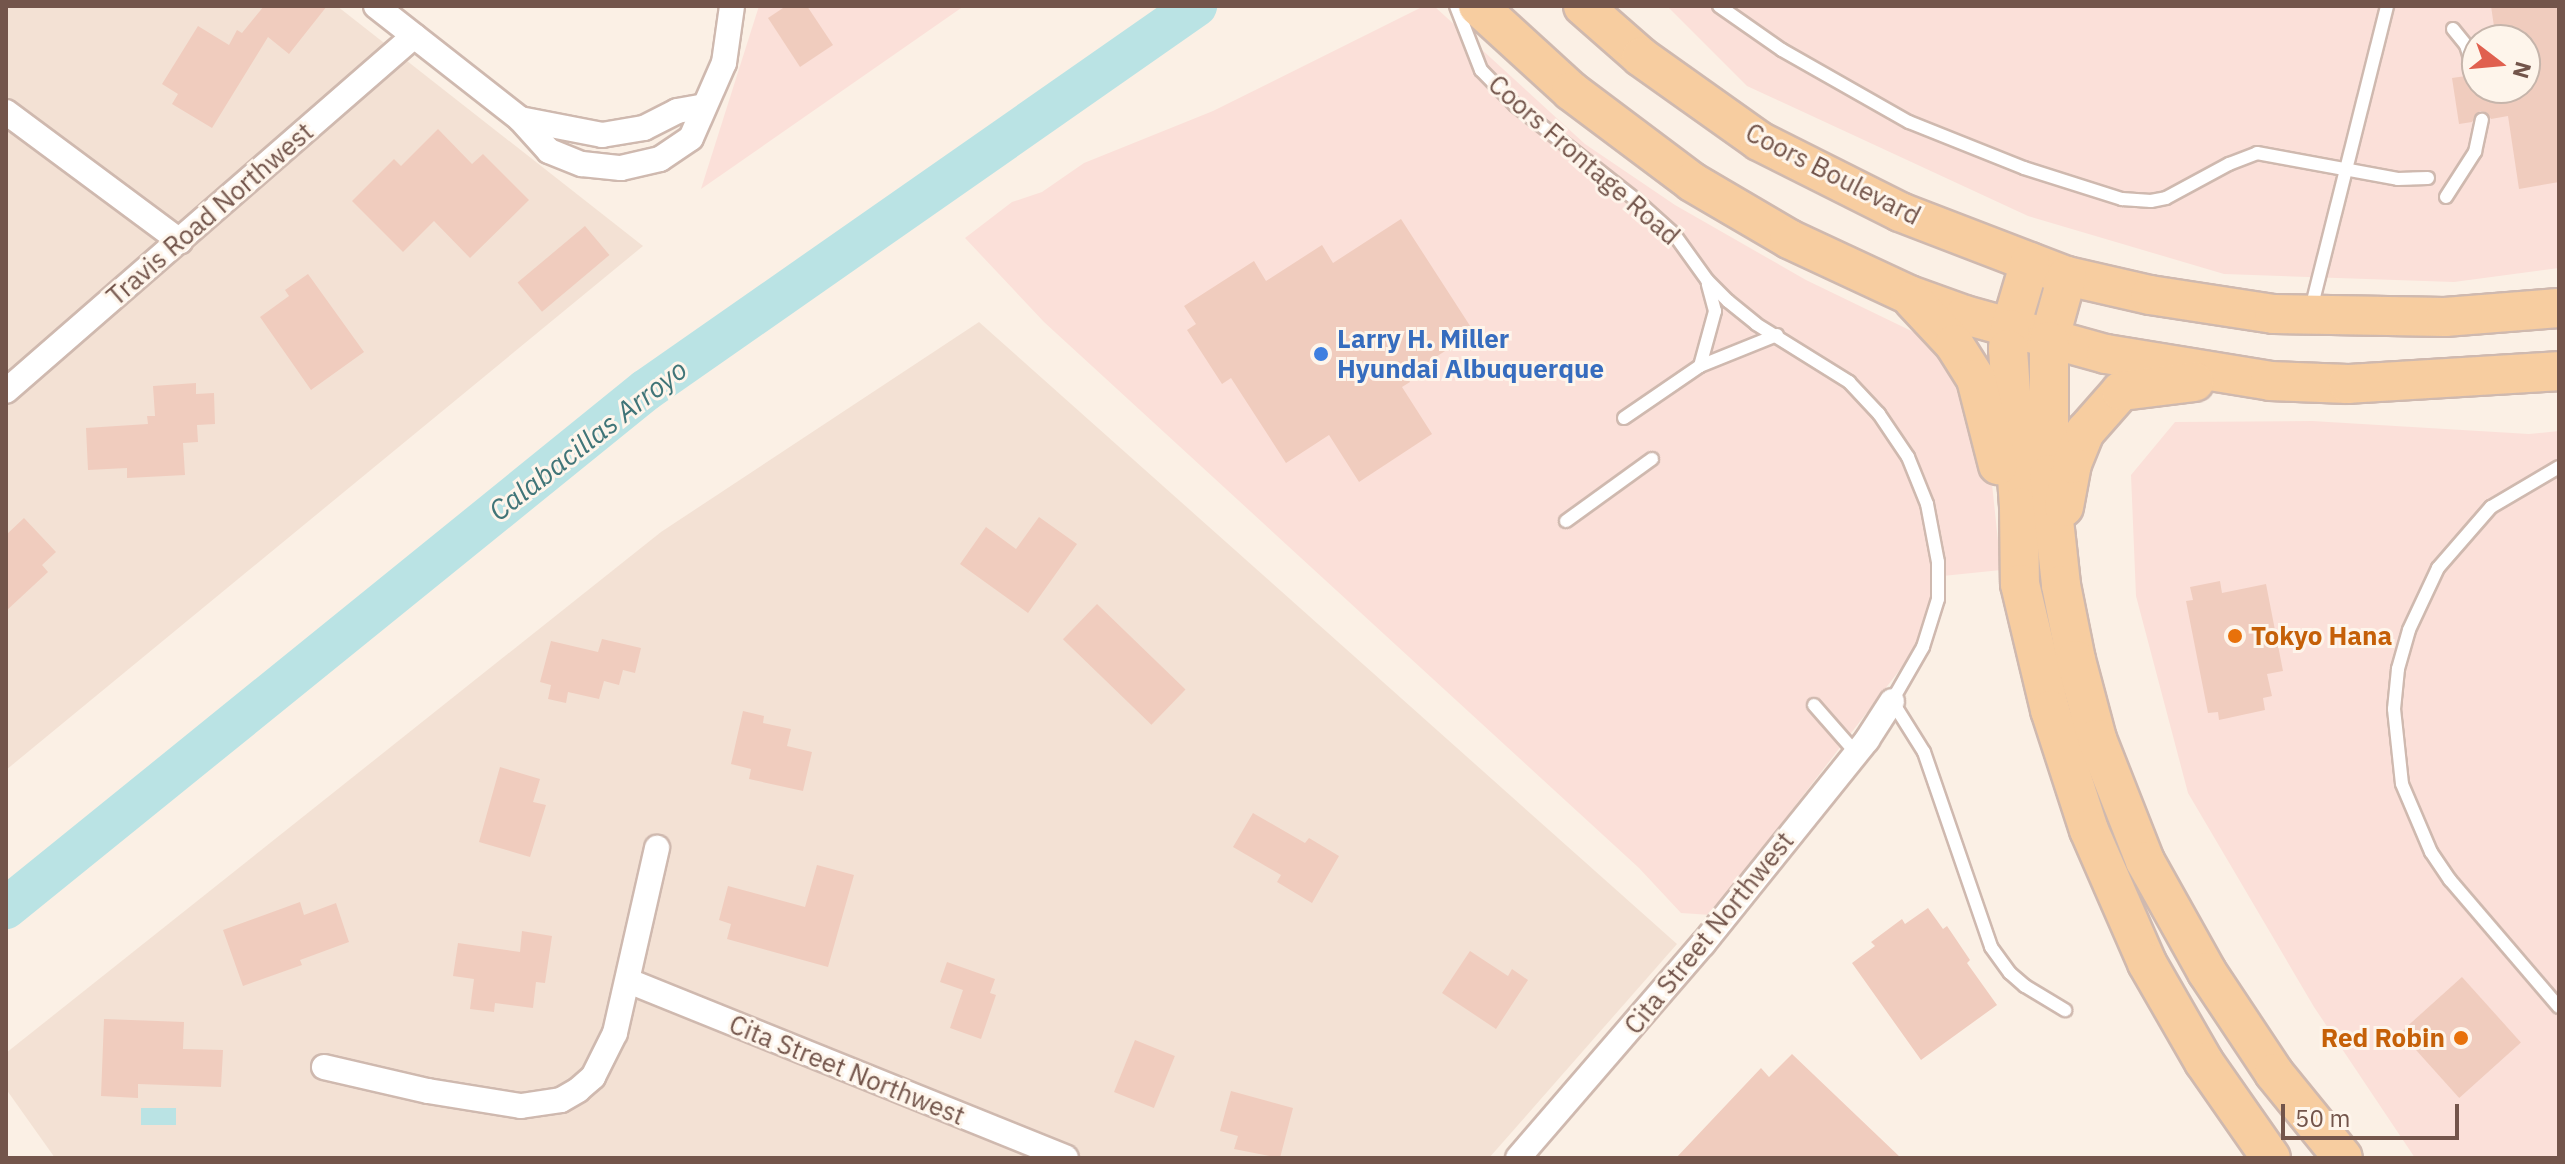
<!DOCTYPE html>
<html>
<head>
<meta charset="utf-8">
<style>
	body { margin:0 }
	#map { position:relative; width:2565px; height:1164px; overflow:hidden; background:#fbf0e5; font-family:"IBM Plex Sans",sans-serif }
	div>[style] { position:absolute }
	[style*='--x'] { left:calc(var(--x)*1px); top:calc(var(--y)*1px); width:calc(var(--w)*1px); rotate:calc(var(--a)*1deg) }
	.residential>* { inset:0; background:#f3e1d4 }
	.commercial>* { inset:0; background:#fbe0d9 }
	.water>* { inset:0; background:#bae3e4; transform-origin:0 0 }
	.river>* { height:42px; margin:-21px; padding:0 21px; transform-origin:21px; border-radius:21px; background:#bae3e4 }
	.building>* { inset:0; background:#f0ccbe; transform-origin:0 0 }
	.roads { filter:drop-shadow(2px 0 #cfb9af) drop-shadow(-2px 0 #cfb9af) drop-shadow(0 2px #cfb9af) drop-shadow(0 -2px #cfb9af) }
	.service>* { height:12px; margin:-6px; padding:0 6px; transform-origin:6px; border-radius:6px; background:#fff }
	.minor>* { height:24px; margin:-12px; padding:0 12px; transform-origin:12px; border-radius:12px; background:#fff }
	.primary>* { height:38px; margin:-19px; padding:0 19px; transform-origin:19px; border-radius:19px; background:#f7cda0 }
	.dots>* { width:22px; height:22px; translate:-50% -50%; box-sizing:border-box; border:4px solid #fef5eb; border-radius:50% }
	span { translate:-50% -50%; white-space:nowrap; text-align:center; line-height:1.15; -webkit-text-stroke:6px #fef5eb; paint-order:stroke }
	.street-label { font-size:26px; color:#73554b }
	.shop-label { font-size:26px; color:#366cbe; font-weight:700 }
	.left { translate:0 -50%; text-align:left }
	.food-label { font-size:26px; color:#c56008; font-weight:700 }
	.right { translate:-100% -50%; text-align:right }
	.water-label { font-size:28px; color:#407578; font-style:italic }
	.frame { position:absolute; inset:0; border:8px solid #73554b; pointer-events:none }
	.north { position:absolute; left:2461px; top:24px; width:80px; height:80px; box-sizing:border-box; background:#fef5eb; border:2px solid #c6b5ab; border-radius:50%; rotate:106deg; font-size:22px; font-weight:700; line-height:32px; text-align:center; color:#73554b }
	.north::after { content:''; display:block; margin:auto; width:28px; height:36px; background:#e0604f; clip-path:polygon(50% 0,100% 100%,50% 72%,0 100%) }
	.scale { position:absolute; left:2281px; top:1104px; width:178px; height:36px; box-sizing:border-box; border:4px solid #73554b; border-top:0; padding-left:10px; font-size:24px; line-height:28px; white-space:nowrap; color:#73554b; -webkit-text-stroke:6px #fef5eb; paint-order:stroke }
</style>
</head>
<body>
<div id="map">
	<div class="residential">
		<div style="clip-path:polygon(6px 6px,337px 6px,643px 246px,6px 770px)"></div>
		<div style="clip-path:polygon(979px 322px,1677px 944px,1489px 1158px,55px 1158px,6px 1089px,6px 1053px,661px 532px)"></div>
	</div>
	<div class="commercial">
		<div style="clip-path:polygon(759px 6px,964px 6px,701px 189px)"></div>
		<div style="clip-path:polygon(1424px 6px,1434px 6px,1585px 144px,1675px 205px,1806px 280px,1928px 339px,1952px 359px,1989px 455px,2001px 570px,1933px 577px,1933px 594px,1915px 650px,1711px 915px,1681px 913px,1639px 868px,1044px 322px,965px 238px,1012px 202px,1042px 192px,1084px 163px,1213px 111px)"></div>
		<div style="clip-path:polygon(evenodd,1667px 6px,2559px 6px,2559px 268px,2454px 282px,2224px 274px,2028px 216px,1747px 86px,1667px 6px,2477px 40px,2525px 40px,2525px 88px,2477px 88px,2477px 40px)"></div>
		<div style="clip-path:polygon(2312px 421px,2529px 434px,2559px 431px,2559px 1158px,2415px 1158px,2314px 1007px,2188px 793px,2136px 596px,2131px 475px,2175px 422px)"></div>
	</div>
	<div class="water">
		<div style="left:141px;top:1108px;width:35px;height:17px"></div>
	</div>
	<div class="river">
		<div style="--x:6;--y:908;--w:823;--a:-38.99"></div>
		<div style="--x:646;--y:390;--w:671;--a:-34.92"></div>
	</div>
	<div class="building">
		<div style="clip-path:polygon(264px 6px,327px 6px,289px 54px,268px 37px,212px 128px,172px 104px,178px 94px,162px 84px,198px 26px,229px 45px,237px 30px,242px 33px)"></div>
		<div style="clip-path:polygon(786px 6px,807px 6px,833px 45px,800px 67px,768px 18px)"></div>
		<div style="clip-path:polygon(2491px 6px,2559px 6px,2559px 182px,2519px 189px,2508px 116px,2491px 119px,2487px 113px,2480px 111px,2472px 122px,2459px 124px,2452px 78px,2466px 76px,2477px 83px,2477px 88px,2525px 88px,2525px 40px,2496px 40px)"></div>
		<div style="clip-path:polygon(438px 129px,472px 164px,483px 154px,529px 200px,470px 258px,434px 221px,403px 252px,352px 201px,394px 159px,401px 166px)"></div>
		<div style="clip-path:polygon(1401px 219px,1474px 332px,1407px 376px,1410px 382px,1402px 387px,1432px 434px,1359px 482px,1329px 435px,1286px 463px,1231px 378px,1222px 384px,1187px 330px,1196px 324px,1184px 306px,1254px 261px,1266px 281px,1322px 245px,1333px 263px)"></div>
		<div style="left:585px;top:226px;width:38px;height:88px;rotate:50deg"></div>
		<div style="clip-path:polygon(308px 274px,364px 352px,311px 390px,260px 317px,289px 296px,285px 290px)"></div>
		<div style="clip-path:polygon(196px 383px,196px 394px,214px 393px,215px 424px,197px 425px,198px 442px,183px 443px,185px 475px,127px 478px,127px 468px,88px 470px,86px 428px,148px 424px,147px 416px,155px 416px,153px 386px)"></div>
		<div style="clip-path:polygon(1039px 517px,1077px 544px,1028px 613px,960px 564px,986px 527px,1016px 549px)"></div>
		<div style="clip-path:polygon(24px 518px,56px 552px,42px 565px,48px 572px,6px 611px,6px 535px)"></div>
		<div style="clip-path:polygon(2220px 581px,2222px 593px,2266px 584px,2283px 671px,2267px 674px,2272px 696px,2263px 698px,2265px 710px,2219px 720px,2218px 712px,2208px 713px,2186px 601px,2193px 600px,2190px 587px)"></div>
		<div style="left:1097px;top:604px;width:123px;height:49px;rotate:44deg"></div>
		<div style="clip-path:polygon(602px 639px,641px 648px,635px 673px,623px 670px,619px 685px,604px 681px,599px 699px,568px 692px,566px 703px,548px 699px,551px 685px,540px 682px,551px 641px,598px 652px)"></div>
		<div style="clip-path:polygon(743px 711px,764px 716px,763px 723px,791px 729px,787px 746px,812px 752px,803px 791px,749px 779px,751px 769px,731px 764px)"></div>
		<div style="clip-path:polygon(500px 767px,540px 779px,533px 802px,546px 805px,530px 857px,479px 842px)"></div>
		<div style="clip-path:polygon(1253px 813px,1305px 843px,1309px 838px,1339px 856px,1312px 903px,1277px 882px,1281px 875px,1233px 847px)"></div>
		<div style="clip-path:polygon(817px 865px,854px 875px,828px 967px,727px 939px,731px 924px,719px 920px,728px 886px,805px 907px)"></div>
		<div style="clip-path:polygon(300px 902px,304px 915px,336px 903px,349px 942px,300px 960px,302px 965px,243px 986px,223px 930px)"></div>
		<div style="clip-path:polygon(1928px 908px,1943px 929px,1947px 926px,1970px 960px,1967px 963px,1997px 1005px,1921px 1060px,1852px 963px,1875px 946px,1871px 942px,1902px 919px,1905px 924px)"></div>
		<div style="clip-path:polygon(522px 931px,552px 936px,545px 983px,536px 982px,533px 1008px,495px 1003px,494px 1012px,470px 1009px,474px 979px,453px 976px,458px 943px,520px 952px)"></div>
		<div style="clip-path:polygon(1470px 951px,1508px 976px,1512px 969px,1528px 980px,1496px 1029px,1442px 993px)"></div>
		<div style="clip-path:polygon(947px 962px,995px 979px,990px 993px,996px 995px,981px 1039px,950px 1028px,963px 990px,940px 982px)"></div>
		<div style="left:2462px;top:977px;width:88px;height:83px;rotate:48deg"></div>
		<div style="clip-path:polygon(104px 1019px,184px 1022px,183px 1049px,223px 1050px,221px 1087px,138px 1084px,138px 1098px,101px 1096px)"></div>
		<div style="left:1135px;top:1040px;width:43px;height:56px;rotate:22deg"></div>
		<div style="clip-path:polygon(1792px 1054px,1901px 1158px,1676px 1158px,1761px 1068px,1769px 1077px)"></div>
		<div style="clip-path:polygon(1231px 1091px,1293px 1108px,1280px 1158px,1234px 1149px,1238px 1136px,1220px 1131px)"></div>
	</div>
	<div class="roads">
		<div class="service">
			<div style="--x:1456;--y:6;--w:69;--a:68.7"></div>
			<div style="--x:1481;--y:70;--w:49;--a:45.8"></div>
			<div style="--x:1515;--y:105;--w:152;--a:38.1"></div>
			<div style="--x:1635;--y:199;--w:52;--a:41.9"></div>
			<div style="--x:1674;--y:234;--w:57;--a:54.3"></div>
			<div style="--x:1707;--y:280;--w:30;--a:45"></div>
			<div style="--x:1728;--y:301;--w:36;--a:39"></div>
			<div style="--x:1756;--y:324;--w:110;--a:31.9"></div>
			<div style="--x:1849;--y:382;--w:44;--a:46.8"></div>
			<div style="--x:1879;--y:414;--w:52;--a:56"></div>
			<div style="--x:1908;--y:457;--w:51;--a:68"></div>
			<div style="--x:1927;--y:504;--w:59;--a:79.3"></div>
			<div style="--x:1938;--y:562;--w:37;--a:90"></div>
			<div style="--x:1938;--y:599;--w:50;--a:107.4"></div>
			<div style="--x:1923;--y:647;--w:62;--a:119.9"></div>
			<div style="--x:1892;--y:701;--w:60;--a:57.9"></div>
			<div style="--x:1924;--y:752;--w:206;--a:71"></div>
			<div style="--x:1991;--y:947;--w:32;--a:54"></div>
			<div style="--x:2010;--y:973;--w:20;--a:41"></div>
			<div style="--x:2025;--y:986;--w:47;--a:31"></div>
			<div style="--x:1719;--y:6;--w:77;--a:34.9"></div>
			<div style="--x:1782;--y:50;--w:146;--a:29.6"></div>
			<div style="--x:1909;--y:122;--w:124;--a:21.8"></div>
			<div style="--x:2024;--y:168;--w:103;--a:17.6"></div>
			<div style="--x:2122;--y:199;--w:29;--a:4"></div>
			<div style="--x:2151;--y:201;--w:15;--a:-11"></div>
			<div style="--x:2166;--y:198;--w:72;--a:-28.4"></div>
			<div style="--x:2229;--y:164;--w:30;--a:-21"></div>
			<div style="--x:2257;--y:153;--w:143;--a:10.4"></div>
			<div style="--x:2398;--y:179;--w:30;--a:-2"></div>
			<div style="--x:2453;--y:29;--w:21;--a:51"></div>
			<div style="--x:2466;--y:45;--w:30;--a:73"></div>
			<div style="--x:2446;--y:197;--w:54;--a:-57.2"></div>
			<div style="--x:2475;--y:152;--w:33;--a:-78"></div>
			<div style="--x:2311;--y:309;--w:312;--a:-75.9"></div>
			<div style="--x:1700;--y:366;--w:57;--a:-74.7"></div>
			<div style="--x:1715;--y:311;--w:28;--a:-105"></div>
			<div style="--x:1624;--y:418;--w:92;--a:-34.4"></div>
			<div style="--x:1700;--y:366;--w:83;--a:-21.9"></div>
			<div style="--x:2559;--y:467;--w:79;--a:149.5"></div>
			<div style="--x:2491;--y:507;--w:81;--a:131"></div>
			<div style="--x:2438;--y:568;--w:68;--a:115.1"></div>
			<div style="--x:2409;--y:630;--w:41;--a:105.8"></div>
			<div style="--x:2398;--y:669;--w:40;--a:95.7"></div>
			<div style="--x:2394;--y:709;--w:75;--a:83.9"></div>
			<div style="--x:2402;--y:784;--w:74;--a:66.9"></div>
			<div style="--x:2431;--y:852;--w:34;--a:56"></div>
			<div style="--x:2450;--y:880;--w:167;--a:49.4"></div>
			<div style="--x:1566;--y:521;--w:106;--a:-35.8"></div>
			<div style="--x:1814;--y:705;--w:64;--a:48.8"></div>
		</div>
		<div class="minor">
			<div style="--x:376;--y:6;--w:183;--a:38.1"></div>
			<div style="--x:520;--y:119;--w:43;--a:47.8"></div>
			<div style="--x:549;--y:151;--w:35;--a:22"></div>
			<div style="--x:582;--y:164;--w:39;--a:6"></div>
			<div style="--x:621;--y:168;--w:40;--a:-13"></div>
			<div style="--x:660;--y:159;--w:37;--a:-34"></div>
			<div style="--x:691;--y:138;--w:82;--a:-66.3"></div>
			<div style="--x:724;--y:63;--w:58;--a:-82"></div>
			<div style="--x:6;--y:112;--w:217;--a:36.6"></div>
			<div style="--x:520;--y:119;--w:84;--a:11"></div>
			<div style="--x:602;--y:135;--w:43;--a:-9.5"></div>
			<div style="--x:644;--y:128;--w:37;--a:-27"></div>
			<div style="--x:677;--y:111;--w:27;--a:-10"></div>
			<div style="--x:6;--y:391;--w:541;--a:-41.03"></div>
			<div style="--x:629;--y:981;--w:471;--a:22"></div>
			<div style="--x:324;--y:1067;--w:107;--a:13"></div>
			<div style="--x:428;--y:1091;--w:94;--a:9.2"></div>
			<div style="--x:521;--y:1106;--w:40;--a:-8.5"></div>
			<div style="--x:561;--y:1100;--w:20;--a:-30"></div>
			<div style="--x:578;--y:1090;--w:20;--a:-41"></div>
			<div style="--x:593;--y:1077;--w:49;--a:-63.4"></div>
			<div style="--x:615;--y:1033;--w:190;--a:-77.2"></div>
			<div style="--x:1518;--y:1158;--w:283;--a:-49.2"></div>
			<div style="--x:1703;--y:944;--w:262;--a:-51.2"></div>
			<div style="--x:1867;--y:740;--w:46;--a:-57.3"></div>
		</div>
		<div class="primary">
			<div style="--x:1478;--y:6;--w:126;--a:42.4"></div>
			<div style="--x:1571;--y:91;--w:151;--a:36.9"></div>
			<div style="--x:1692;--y:182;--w:113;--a:30.4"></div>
			<div style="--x:1789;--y:239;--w:132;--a:25"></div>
			<div style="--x:1909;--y:295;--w:59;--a:19.7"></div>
			<div style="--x:1965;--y:315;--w:146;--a:15.5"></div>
			<div style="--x:2106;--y:354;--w:166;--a:9.3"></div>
			<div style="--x:2270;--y:381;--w:78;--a:2.2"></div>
			<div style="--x:2348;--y:384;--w:211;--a:-3.5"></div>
			<div style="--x:1583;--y:6;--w:77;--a:41.3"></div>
			<div style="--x:1641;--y:57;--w:145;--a:35.4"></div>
			<div style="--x:1759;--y:141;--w:158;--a:26.7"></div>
			<div style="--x:1900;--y:212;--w:179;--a:21"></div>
			<div style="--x:2067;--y:276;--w:85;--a:12.9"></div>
			<div style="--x:2150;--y:295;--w:125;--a:8.7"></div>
			<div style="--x:2274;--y:314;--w:171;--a:1"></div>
			<div style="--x:2445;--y:317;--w:114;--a:-4.5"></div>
			<div style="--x:2030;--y:262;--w:70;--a:106.6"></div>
			<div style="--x:2010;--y:329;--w:20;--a:96"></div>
			<div style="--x:2008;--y:349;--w:158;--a:86"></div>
			<div style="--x:2019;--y:507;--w:77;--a:89.3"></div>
			<div style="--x:2020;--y:584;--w:130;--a:76.6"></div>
			<div style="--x:2050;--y:710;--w:126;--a:72"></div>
			<div style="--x:2089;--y:830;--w:145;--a:66.4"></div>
			<div style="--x:2147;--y:963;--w:114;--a:60.1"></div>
			<div style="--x:2204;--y:1062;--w:117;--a:55.1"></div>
			<div style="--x:2067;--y:276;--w:67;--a:105.5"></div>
			<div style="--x:2049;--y:341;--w:133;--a:90"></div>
			<div style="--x:2049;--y:474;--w:112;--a:83.8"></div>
			<div style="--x:2061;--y:585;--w:76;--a:78.7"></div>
			<div style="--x:2076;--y:660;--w:82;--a:75.1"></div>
			<div style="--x:2097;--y:739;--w:131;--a:68.5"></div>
			<div style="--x:2145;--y:861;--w:127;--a:60.8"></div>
			<div style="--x:2207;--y:972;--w:121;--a:56.4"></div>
			<div style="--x:2274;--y:1073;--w:109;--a:50.9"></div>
			<div style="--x:1913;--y:300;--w:60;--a:47"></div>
			<div style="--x:1954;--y:344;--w:41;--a:57.8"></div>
			<div style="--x:1976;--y:379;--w:89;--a:75.7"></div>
			<div style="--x:2064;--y:507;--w:44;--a:-79.5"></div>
			<div style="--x:2072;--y:464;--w:35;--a:-68"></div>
			<div style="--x:2085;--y:432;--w:55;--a:-48.7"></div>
			<div style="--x:2121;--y:391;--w:74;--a:-7"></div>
		</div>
	</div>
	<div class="dots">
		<div style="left:1321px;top:354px;background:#3f7fe0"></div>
		<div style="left:2235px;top:636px;background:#e8710a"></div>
		<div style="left:2461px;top:1038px;background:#e8710a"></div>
	</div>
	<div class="street-label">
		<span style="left:1584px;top:160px;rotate:41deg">Coors Frontage Road</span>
		<span style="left:1833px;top:174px;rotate:27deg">Coors Boulevard</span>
		<span style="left:210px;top:214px;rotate:-41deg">Travis Road Northwest</span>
		<span style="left:1709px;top:933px;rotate:-51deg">Cita Street Northwest</span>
		<span style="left:847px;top:1070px;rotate:22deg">Cita Street Northwest</span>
	</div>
	<div class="shop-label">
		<span class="left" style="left:1337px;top:354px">Larry H. Miller<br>Hyundai Albuquerque</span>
	</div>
	<div class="food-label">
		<span class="left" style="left:2251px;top:636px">Tokyo Hana</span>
		<span class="right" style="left:2445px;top:1038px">Red Robin</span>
	</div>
	<div class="water-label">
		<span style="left:588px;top:440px;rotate:-38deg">Calabacillas Arroyo</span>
	</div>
	<div class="frame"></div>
	<div class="north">N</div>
	<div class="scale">50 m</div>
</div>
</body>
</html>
